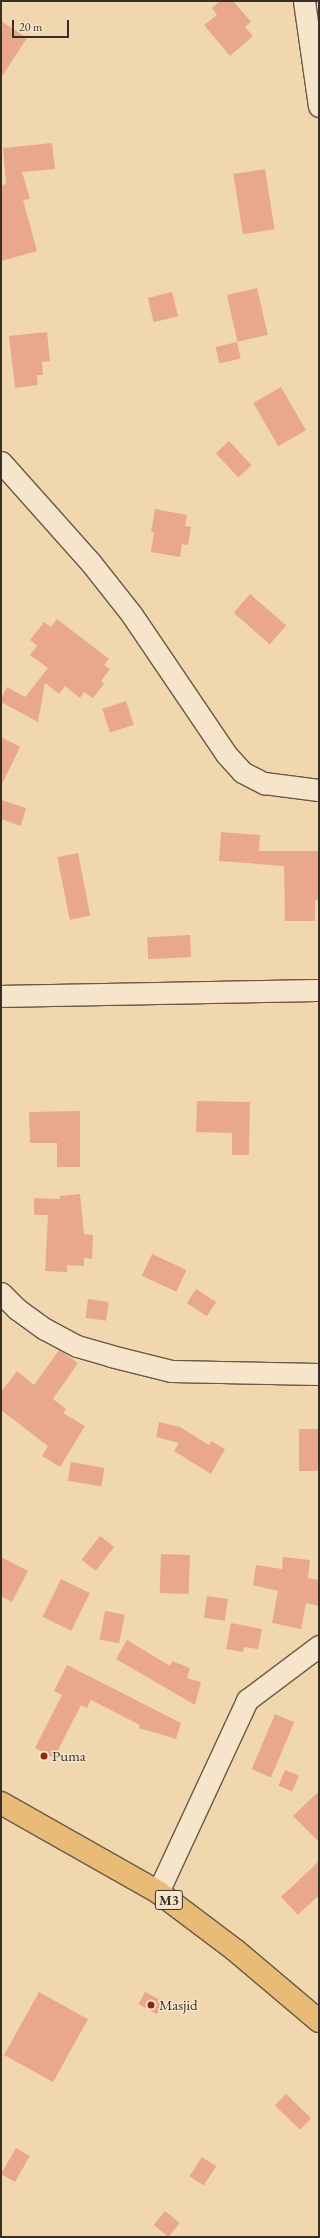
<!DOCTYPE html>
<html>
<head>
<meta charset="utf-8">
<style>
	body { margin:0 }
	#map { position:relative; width:320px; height:2238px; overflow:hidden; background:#f1d7ae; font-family:"EB Garamond",serif }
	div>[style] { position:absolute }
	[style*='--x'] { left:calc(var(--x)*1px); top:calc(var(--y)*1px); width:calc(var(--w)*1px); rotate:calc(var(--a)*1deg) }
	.building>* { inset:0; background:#e9a88c; transform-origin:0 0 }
	.roads { filter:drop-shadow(1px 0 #675a47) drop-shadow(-1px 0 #675a47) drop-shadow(0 1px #675a47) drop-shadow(0 -1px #675a47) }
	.minor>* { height:21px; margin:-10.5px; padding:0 10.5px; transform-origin:10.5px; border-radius:10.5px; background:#f6e5ca }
	.highway>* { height:22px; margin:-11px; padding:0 11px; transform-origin:11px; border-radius:11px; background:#e8bc77 }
	.dots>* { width:11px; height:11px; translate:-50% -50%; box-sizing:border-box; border:2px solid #f6e5ca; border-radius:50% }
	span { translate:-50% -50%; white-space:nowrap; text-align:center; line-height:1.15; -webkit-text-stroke:3px #f6e5ca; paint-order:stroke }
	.shield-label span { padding:1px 3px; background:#f6e5ca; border:1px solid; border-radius:3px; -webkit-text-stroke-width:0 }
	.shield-label { font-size:14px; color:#393025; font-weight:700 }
	.poi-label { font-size:15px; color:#393025 }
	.left { translate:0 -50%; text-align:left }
	.frame { position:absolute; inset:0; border:2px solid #393025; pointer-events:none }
	.scale { position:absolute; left:12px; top:20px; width:57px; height:18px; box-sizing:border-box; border:2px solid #393025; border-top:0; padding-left:5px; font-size:12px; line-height:14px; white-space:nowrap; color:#393025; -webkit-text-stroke:3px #f6e5ca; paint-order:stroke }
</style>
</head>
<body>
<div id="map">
	<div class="building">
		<div style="clip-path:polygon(220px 1px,233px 1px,251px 22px,245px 27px,253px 36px,230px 56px,204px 25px,217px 15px,212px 8px)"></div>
		<div style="clip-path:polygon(1px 21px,27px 38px,1px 78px)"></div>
		<div style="clip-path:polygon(52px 143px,55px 169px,22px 172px,30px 199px,23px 200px,37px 251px,1px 261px,1px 186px,6px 184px,3px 148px)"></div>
		<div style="left:265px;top:169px;width:61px;height:32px;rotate:81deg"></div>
		<div style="left:257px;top:288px;width:48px;height:31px;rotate:77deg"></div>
		<div style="left:172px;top:292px;width:25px;height:25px;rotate:76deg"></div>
		<div style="clip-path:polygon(47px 332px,50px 361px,42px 362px,43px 375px,37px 375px,38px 385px,15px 388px,9px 336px)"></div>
		<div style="left:237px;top:342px;width:17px;height:22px;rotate:77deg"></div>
		<div style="left:281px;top:387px;width:50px;height:32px;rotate:60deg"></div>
		<div style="left:229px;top:441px;width:33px;height:18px;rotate:47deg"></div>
		<div style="clip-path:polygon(155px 509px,187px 515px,185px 526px,191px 527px,188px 545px,182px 544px,180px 557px,151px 552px,154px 532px,151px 532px)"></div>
		<div style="left:250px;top:594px;width:48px;height:25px;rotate:41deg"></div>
		<div style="clip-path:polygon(57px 619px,109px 659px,104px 665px,110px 669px,101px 681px,104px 684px,93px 698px,84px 692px,80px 698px,65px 686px,59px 694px,45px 683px,38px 722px,1px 702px,1px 699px,7px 687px,25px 697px,48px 668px,30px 655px,37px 646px,30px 640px,44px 622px,51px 627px)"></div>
		<div style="left:126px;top:701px;width:25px;height:25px;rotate:72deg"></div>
		<div style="clip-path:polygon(1px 737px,20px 747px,1px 786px)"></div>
		<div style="clip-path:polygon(1px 800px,26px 808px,21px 826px,1px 819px)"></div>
		<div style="clip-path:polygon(221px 832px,260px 835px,259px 851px,319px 851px,319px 900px,315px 900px,315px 921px,285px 921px,284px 866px,219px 861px)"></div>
		<div style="left:78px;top:853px;width:64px;height:21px;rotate:79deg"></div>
		<div style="left:190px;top:935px;width:22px;height:43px;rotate:87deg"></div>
		<div style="clip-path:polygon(197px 1101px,250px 1102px,249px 1155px,232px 1155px,232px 1133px,196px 1132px)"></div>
		<div style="clip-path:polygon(80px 1111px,80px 1167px,57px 1167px,57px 1143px,30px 1143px,29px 1112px)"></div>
		<div style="clip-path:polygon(80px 1194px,84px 1234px,93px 1235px,92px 1259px,84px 1258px,84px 1266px,67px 1265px,67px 1272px,45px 1271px,48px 1215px,34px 1215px,34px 1198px,60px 1199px,60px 1196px)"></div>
		<div style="left:152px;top:1254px;width:38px;height:24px;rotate:25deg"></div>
		<div style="left:196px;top:1289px;width:24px;height:17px;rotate:33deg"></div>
		<div style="left:88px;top:1299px;width:21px;height:19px;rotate:8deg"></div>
		<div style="clip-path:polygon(59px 1350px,78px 1363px,53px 1399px,66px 1409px,63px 1413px,85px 1426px,60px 1467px,42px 1456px,48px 1446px,1px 1410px,1px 1392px,17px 1371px,34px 1385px)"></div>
		<div style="clip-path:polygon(159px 1422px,180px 1427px,209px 1445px,211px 1441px,225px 1449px,211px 1474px,174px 1451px,179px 1443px,156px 1437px)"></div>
		<div style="left:299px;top:1429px;width:20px;height:42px"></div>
		<div style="left:71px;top:1462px;width:34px;height:19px;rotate:10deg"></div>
		<div style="left:100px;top:1536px;width:18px;height:30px;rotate:38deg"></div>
		<div style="left:161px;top:1554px;width:29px;height:39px;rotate:2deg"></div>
		<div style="clip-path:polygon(1px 1557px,28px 1571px,12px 1602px,1px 1596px)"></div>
		<div style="clip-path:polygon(283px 1557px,310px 1560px,308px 1578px,319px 1580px,319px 1606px,306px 1603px,301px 1629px,272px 1623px,278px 1591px,253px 1585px,256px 1565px,282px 1569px)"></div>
		<div style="left:61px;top:1579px;width:32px;height:42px;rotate:26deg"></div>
		<div style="left:207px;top:1596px;width:21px;height:22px;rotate:8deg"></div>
		<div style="left:105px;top:1611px;width:20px;height:29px;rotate:11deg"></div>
		<div style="clip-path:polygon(231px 1623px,262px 1629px,258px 1649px,244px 1647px,243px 1652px,226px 1649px)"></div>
		<div style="clip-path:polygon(127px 1640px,170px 1666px,172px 1661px,190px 1668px,187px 1678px,201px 1682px,195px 1705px,116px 1659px)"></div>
		<div style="clip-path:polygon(67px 1665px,181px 1723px,176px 1739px,139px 1728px,140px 1725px,91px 1700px,87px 1708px,81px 1705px,54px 1758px,35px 1748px,62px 1695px,54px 1691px)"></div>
		<div style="left:275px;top:1714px;width:21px;height:60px;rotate:23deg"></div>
		<div style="left:285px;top:1770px;width:15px;height:17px;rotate:23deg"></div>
		<div style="clip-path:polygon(319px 1791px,319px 1842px,293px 1816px)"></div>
		<div style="clip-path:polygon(319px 1861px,319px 1895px,298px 1915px,281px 1897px)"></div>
		<div style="left:39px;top:1992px;width:56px;height:72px;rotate:29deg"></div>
		<div style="left:145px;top:1992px;width:21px;height:14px;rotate:28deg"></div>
		<div style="left:286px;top:2094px;width:35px;height:16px;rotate:44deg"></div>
		<div style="left:16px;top:2148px;width:16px;height:30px;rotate:30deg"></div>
		<div style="left:202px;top:2157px;width:17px;height:23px;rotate:33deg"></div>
		<div style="left:165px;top:2211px;width:19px;height:18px;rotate:39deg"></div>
	</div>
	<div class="roads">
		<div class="minor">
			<div style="--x:304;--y:1;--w:106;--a:81.9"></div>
			<div style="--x:1;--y:462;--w:135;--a:48.3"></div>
			<div style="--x:91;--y:563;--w:66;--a:51.7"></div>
			<div style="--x:132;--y:615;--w:168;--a:55.9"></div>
			<div style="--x:226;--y:754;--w:24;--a:48"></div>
			<div style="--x:242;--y:772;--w:25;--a:27"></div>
			<div style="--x:264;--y:783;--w:55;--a:7.3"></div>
			<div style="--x:1;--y:996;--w:318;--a:-1.1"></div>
			<div style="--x:1;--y:1293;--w:23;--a:45"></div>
			<div style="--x:17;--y:1309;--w:34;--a:36"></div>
			<div style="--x:45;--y:1329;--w:36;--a:28"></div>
			<div style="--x:77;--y:1346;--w:35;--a:16"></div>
			<div style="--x:111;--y:1356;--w:62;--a:14"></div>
			<div style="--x:171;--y:1371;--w:148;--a:1.2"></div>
			<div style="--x:158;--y:1892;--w:212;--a:-65.1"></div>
			<div style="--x:247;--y:1700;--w:90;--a:-36.9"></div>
		</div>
		<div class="highway">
			<div style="--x:1;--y:1803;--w:180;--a:29.5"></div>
			<div style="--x:158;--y:1892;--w:96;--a:37"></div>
			<div style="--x:235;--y:1950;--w:110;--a:40.2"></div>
		</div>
	</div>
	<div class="dots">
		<div style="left:44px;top:1756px;background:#8f2418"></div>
		<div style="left:151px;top:2005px;background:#8f2418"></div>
	</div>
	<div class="shield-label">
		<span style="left:169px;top:1900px">M3</span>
	</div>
	<div class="poi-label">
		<span class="left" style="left:52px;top:1756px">Puma</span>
		<span class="left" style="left:159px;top:2005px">Masjid</span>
	</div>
	<div class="frame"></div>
	<div class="scale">20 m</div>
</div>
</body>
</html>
